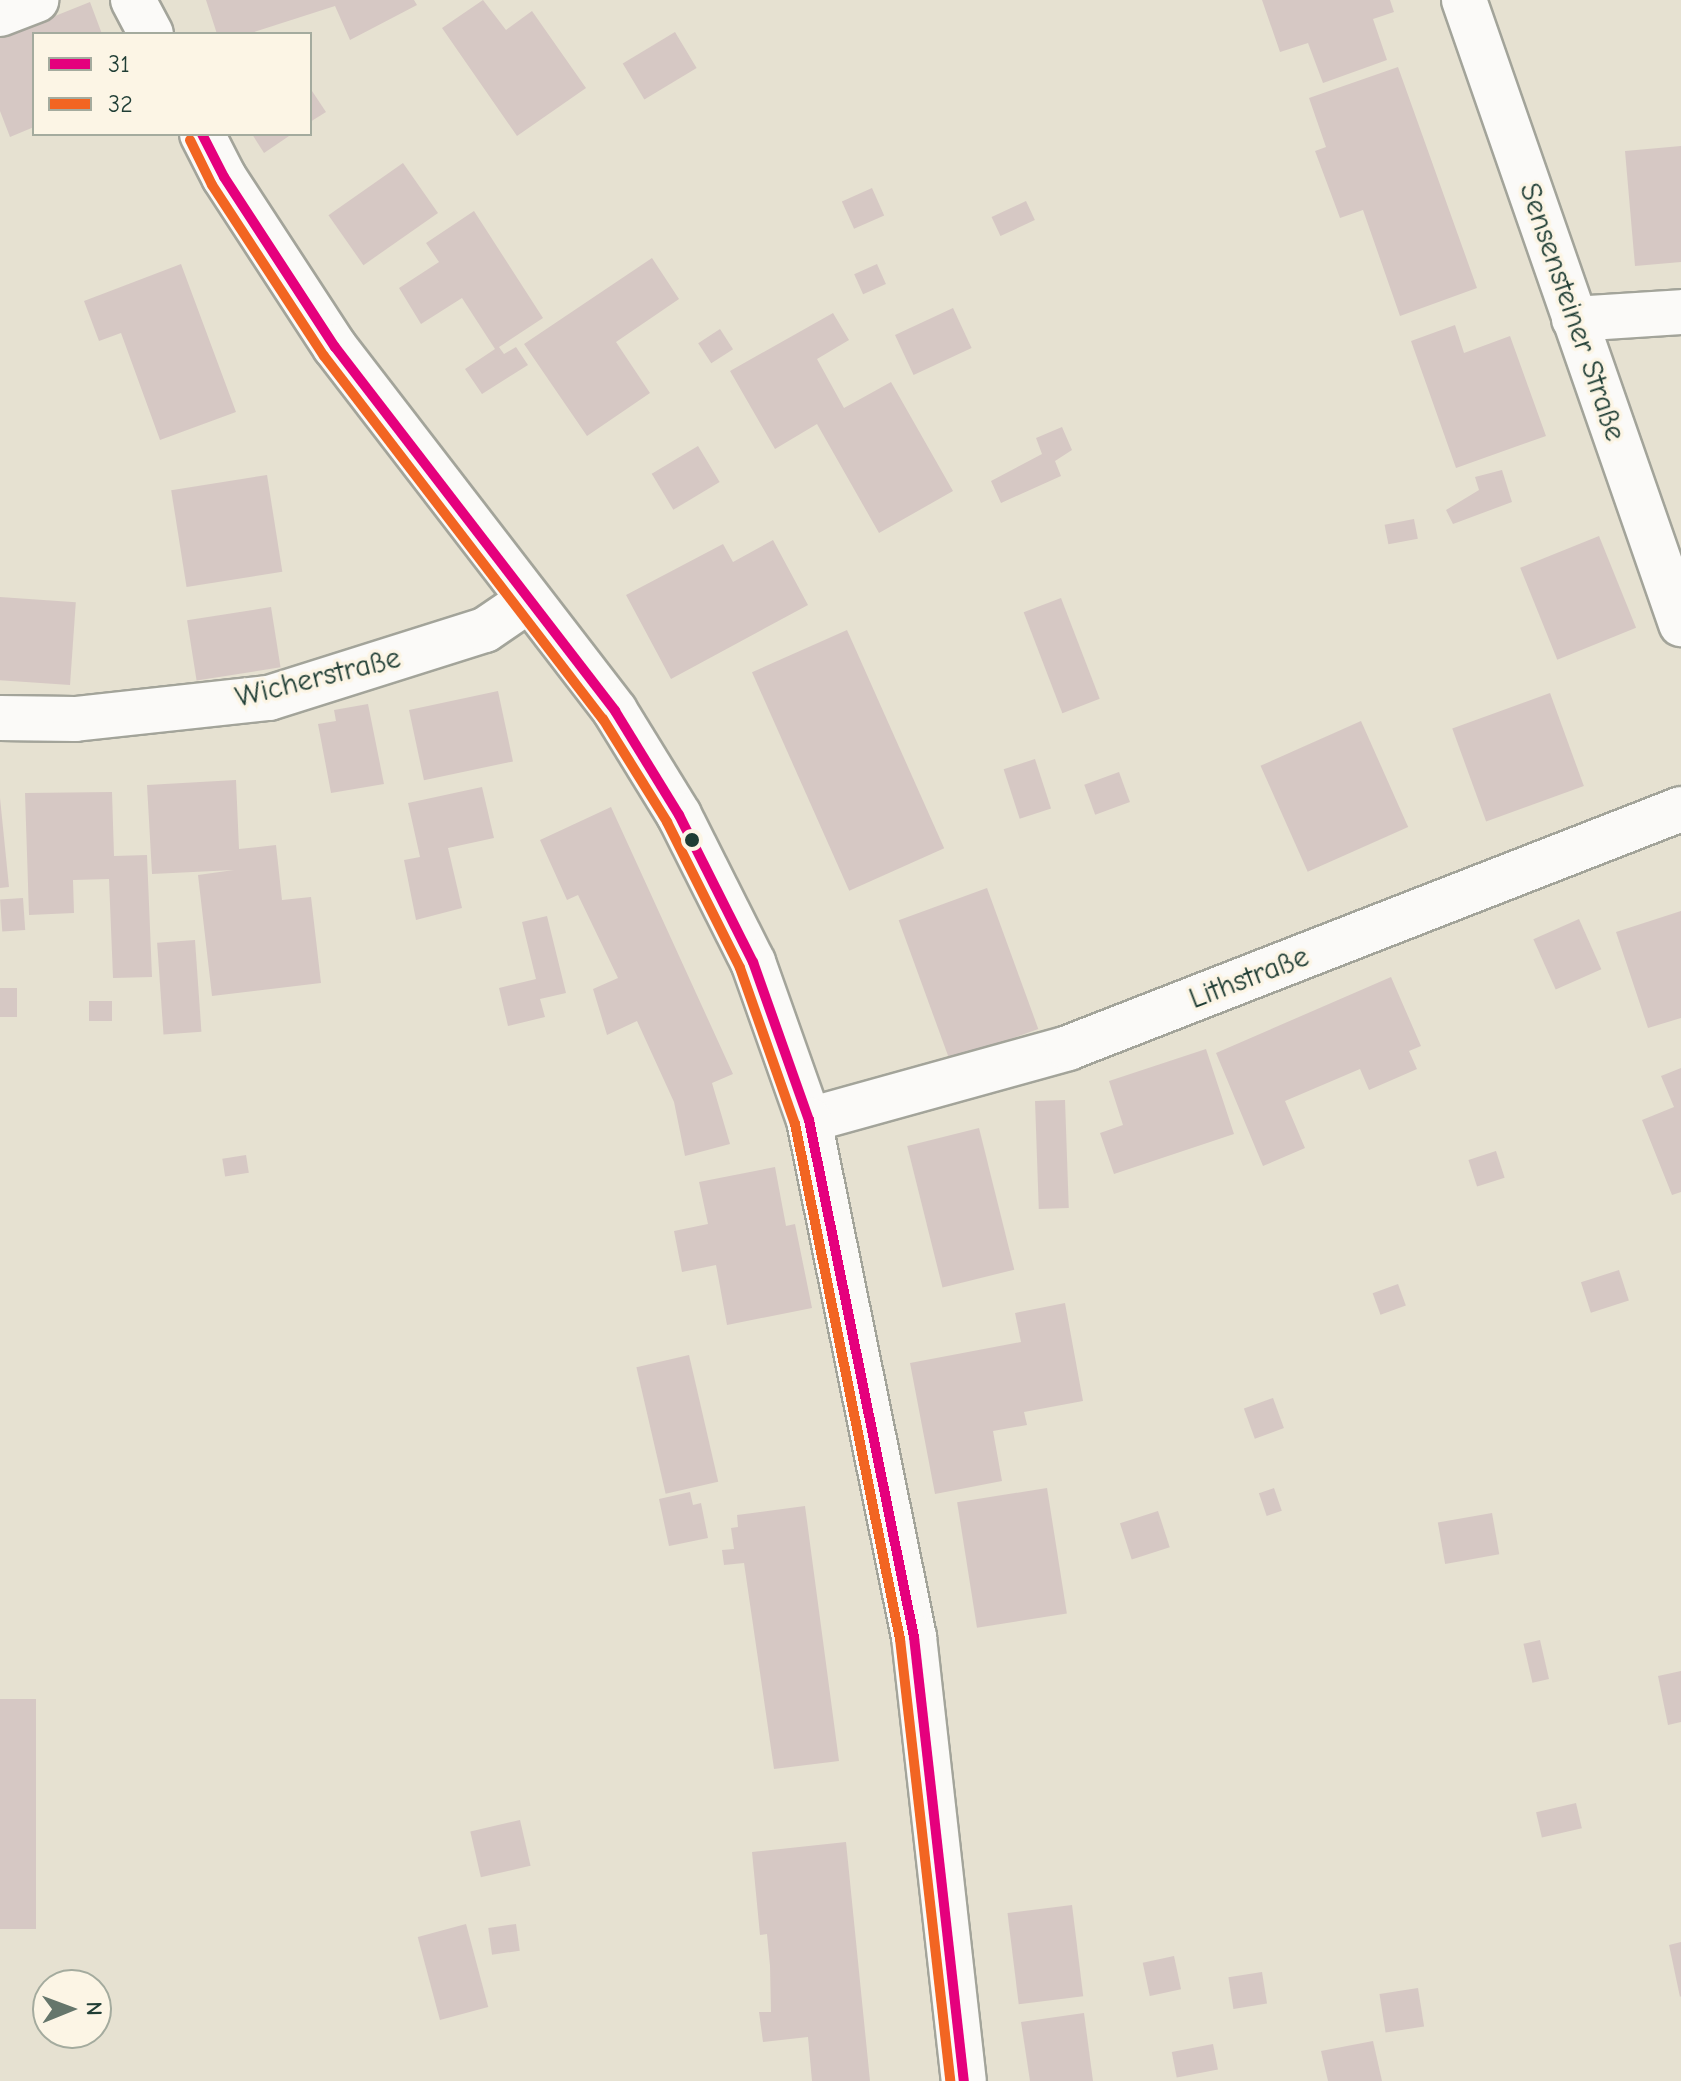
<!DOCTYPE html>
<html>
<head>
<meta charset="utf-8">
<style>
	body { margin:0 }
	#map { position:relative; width:1681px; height:2081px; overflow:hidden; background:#e6e1d1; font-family:"Comic Neue",sans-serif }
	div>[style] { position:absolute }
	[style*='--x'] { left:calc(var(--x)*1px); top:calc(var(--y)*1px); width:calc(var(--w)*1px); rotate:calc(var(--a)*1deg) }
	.building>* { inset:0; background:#d6c8c4; transform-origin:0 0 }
	.roads { filter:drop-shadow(2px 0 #a3a49a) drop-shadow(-2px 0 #a3a49a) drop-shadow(0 2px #a3a49a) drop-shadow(0 -2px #a3a49a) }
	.minor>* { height:44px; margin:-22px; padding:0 22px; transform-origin:22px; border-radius:22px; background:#fbfaf8 }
	.major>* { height:44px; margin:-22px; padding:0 22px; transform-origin:22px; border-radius:22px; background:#fbfaf8 }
	.bus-1>* { height:10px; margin:-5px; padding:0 5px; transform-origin:5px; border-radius:5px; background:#e5007d }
	.bus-2>* { height:10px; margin:-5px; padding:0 5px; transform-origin:5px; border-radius:5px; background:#f26522 }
	.dots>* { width:22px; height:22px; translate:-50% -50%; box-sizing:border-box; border:4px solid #fcf5e5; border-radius:50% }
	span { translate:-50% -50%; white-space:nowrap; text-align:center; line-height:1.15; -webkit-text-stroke:7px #fcf5e5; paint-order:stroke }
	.street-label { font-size:30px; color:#1f3d34 }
	.legend { position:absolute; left:32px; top:32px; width:280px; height:104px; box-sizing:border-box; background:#fcf5e5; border:2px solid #a4ab9e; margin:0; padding:10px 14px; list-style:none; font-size:24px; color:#1f3d34 }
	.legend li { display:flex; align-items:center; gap:16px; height:40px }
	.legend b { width:40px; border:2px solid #a4ab9e }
	.north { position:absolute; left:32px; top:1969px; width:80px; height:80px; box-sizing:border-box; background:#fcf5e5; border:2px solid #a4ab9e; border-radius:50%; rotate:89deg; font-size:22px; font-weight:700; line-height:32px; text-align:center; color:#1f3d34 }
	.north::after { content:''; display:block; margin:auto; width:28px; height:36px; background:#65766b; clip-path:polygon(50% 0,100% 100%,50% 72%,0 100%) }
</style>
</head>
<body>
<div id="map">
	<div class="building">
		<div style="clip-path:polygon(206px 0,414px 0,417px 5px,350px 40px,335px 6px,248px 34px,217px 34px)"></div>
		<div style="clip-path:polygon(483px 0,506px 30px,532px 11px,586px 88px,517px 136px,442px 28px)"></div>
		<div style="clip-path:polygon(1262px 0,1390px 0,1394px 12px,1373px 19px,1387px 60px,1323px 83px,1308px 43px,1280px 52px)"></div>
		<div style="clip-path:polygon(90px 2px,102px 34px,34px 34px,34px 127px,10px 137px,0 111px,0 38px)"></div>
		<div style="left:675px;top:32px;width:42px;height:61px;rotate:59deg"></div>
		<div style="clip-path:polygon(1398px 67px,1477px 288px,1400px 316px,1363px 210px,1340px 218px,1315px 151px,1326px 147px,1309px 98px)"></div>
		<div style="clip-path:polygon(310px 88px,326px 112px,310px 122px)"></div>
		<div style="clip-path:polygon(252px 134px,292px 134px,264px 153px)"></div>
		<div style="clip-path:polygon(1681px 146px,1681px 262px,1635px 266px,1625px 151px)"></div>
		<div style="left:403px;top:163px;width:61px;height:91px;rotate:55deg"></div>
		<div style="left:872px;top:188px;width:30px;height:33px;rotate:66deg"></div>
		<div style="left:1026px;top:201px;width:21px;height:38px;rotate:65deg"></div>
		<div style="clip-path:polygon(474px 211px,543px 318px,499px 347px,504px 354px,516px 347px,528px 365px,482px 394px,465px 369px,495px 349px,462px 298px,421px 324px,399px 288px,439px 262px,426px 243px)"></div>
		<div style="clip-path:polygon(652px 258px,679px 299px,616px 342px,650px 393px,587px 436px,524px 344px)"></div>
		<div style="clip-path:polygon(181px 264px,236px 412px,160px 440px,121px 333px,99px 341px,84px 301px)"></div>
		<div style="left:877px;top:264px;width:22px;height:25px;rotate:66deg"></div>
		<div style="left:953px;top:308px;width:44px;height:64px;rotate:65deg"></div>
		<div style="clip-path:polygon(833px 313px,849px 340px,817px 359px,844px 408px,891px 382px,953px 491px,879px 533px,817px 424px,775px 449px,730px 371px)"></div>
		<div style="clip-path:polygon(1455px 325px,1464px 353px,1510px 336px,1546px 436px,1456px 468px,1411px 341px)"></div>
		<div style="left:720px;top:329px;width:24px;height:26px;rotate:57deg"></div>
		<div style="clip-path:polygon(1062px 427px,1072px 450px,1055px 461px,1061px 476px,1001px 503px,991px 481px,1042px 454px,1036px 438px)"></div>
		<div style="left:698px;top:446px;width:42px;height:54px;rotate:59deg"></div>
		<div style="clip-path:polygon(1502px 470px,1512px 502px,1453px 524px,1446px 510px,1479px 490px,1475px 477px)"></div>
		<div style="left:267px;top:475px;width:98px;height:97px;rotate:81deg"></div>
		<div style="left:1414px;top:519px;width:20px;height:30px;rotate:79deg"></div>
		<div style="left:1599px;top:536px;width:99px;height:85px;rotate:68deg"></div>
		<div style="clip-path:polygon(773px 540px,808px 605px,671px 679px,626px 595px,723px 544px,733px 562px)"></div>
		<div style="left:0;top:597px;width:76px;height:83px;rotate:4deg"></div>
		<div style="left:1061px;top:598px;width:108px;height:40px;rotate:69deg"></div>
		<div style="left:271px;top:607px;width:61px;height:85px;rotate:81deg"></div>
		<div style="left:847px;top:630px;width:239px;height:104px;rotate:66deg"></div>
		<div style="left:498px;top:691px;width:72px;height:91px;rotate:78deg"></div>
		<div style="left:1550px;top:693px;width:99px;height:104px;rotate:70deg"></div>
		<div style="clip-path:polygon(368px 704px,384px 784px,331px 793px,318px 724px,336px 721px,334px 710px)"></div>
		<div style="left:1361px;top:721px;width:116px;height:110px;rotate:66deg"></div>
		<div style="left:1035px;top:759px;width:52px;height:33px;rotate:72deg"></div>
		<div style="left:1119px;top:772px;width:32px;height:37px;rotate:70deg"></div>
		<div style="clip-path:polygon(236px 780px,239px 849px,276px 845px,282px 900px,311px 897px,321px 983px,212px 996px,198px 875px,234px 870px,152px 874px,147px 785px)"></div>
		<div style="clip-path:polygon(482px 787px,494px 838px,448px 848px,462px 908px,416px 920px,404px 860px,420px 857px,408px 803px)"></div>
		<div style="clip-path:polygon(112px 792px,114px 856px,147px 855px,152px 977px,113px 978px,109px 879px,73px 880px,74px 913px,29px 915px,25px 793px)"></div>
		<div style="clip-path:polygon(0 798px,9px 887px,0 888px)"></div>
		<div style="clip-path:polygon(611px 807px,733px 1074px,712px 1083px,730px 1144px,685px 1156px,674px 1102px,637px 1021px,607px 1035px,593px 989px,618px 978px,578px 895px,567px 900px,540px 840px)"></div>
		<div style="left:987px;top:888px;width:150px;height:94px;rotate:70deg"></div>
		<div style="left:23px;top:898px;width:32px;height:23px;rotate:86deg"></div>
		<div style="clip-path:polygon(1681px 911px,1681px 1018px,1648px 1028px,1616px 932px)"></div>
		<div style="clip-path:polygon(547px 916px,566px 993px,540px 999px,545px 1017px,508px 1026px,499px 988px,536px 979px,522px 922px)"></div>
		<div style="left:1579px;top:919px;width:55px;height:50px;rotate:66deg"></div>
		<div style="left:195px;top:940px;width:92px;height:38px;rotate:86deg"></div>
		<div style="clip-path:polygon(1391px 977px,1421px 1046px,1409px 1051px,1417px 1069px,1369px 1090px,1360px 1069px,1285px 1101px,1305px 1148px,1263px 1166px,1216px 1053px)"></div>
		<div style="left:0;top:988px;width:17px;height:29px"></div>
		<div style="left:89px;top:1001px;width:23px;height:20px"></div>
		<div style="clip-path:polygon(1206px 1049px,1234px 1134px,1114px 1174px,1100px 1133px,1123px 1125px,1109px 1081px)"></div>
		<div style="clip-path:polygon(1681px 1068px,1681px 1192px,1672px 1195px,1642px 1120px,1674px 1107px,1661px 1076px)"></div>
		<div style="left:1065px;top:1100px;width:108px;height:30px;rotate:88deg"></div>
		<div style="left:979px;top:1128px;width:146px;height:74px;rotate:76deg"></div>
		<div style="left:1496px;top:1151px;width:28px;height:29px;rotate:72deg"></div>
		<div style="left:246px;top:1155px;width:18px;height:24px;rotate:81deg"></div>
		<div style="clip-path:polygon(775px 1167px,786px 1226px,795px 1224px,812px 1308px,727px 1325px,716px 1265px,682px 1272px,674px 1231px,708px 1224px,699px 1182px)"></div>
		<div style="left:1619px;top:1270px;width:32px;height:40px;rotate:72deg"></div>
		<div style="left:1398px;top:1284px;width:23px;height:27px;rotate:70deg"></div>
		<div style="clip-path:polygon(1065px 1303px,1083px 1401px,1024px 1412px,1027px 1425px,993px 1431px,1002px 1481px,935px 1494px,910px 1363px,1021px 1342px,1015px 1313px)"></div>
		<div style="left:689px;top:1355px;width:130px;height:54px;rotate:77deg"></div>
		<div style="left:1273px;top:1398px;width:32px;height:31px;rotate:70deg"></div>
		<div style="left:1047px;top:1488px;width:127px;height:91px;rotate:81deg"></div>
		<div style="left:1274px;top:1488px;width:24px;height:16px;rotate:71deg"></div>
		<div style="clip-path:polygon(690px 1492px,693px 1505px,701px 1503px,708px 1538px,669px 1546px,659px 1499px)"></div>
		<div style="clip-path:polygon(805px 1506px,839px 1761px,774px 1769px,744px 1563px,724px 1565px,722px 1550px,734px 1549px,731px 1528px,738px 1527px,737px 1515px)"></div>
		<div style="left:1158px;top:1511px;width:38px;height:40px;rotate:72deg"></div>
		<div style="left:1492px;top:1513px;width:42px;height:55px;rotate:80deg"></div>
		<div style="left:1540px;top:1640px;width:40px;height:17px;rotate:77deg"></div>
		<div style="clip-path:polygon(1681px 1671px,1681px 1722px,1668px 1725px,1658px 1676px)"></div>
		<div style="left:0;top:1699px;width:36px;height:230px"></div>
		<div style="left:1576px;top:1803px;width:26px;height:41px;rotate:77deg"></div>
		<div style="left:520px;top:1820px;width:47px;height:51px;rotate:77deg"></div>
		<div style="clip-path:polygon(846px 1842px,870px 2081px,812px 2081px,808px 2037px,763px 2042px,759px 2012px,771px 2012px,770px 1966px,767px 1934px,760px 1935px,752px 1852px)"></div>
		<div style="left:1072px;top:1905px;width:92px;height:65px;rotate:83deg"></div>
		<div style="left:466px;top:1924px;width:86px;height:50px;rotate:75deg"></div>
		<div style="left:516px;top:1924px;width:27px;height:28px;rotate:82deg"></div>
		<div style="clip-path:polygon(1681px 1942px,1681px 1996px,1680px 1997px,1669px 1945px)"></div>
		<div style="left:1174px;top:1956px;width:34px;height:32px;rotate:78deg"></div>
		<div style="left:1262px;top:1972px;width:32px;height:34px;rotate:81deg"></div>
		<div style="left:1418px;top:1988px;width:39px;height:39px;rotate:81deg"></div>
		<div style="clip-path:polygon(1084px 2013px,1093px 2081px,1030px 2081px,1021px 2022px)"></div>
		<div style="clip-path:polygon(1373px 2041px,1382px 2081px,1328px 2081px,1321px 2051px)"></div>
		<div style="left:1213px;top:2044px;width:26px;height:42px;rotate:79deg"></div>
	</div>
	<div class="roads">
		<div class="minor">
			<div style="--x:1464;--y:0;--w:661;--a:70.82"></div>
			<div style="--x:0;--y:14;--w:39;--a:-21"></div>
			<div style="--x:1574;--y:319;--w:107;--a:-3.7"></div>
			<div style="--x:0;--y:718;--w:75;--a:0.8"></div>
			<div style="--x:75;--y:719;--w:195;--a:-6.2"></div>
			<div style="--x:269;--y:698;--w:226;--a:-17.5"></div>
			<div style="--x:485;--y:630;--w:53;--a:-34.3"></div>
			<div style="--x:809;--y:1120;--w:269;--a:-15.5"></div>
			<div style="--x:1068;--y:1048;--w:658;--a:-21.3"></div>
		</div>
		<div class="major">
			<div style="--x:133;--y:0;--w:38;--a:62"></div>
			<div style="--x:202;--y:134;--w:48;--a:62.9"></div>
			<div style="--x:224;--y:177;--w:203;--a:56.9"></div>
			<div style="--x:335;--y:347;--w:459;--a:52.4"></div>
			<div style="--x:615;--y:711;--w:122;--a:58.4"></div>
			<div style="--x:679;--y:815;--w:165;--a:63.3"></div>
			<div style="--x:753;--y:962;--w:168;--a:70.5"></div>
			<div style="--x:809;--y:1120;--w:528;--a:78.52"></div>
			<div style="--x:914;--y:1637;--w:447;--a:83.6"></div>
		</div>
	</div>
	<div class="bus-1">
		<div style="--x:202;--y:134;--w:48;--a:62.9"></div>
		<div style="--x:224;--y:177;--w:203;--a:56.9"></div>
		<div style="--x:335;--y:347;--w:459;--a:52.4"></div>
		<div style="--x:615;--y:711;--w:122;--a:58.4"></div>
		<div style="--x:679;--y:815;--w:165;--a:63.3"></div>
		<div style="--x:753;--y:962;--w:168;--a:70.5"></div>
		<div style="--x:809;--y:1120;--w:528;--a:78.52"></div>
		<div style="--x:914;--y:1637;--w:447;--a:83.6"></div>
	</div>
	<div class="bus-2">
		<div style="--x:190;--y:140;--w:50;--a:63.9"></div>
		<div style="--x:212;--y:185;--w:204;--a:56.8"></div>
		<div style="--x:324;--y:356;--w:458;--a:52.5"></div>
		<div style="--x:603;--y:719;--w:121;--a:58.1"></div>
		<div style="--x:667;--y:822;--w:163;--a:63.4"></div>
		<div style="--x:740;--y:968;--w:165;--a:70.6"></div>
		<div style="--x:795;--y:1124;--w:526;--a:78.48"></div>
		<div style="--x:900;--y:1639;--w:445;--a:83.5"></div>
	</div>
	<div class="dots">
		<div style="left:692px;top:840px;background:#1f3d34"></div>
	</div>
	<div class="street-label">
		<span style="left:1572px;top:312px;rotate:71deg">Sensensteiner Straße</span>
		<span style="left:318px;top:678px;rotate:-14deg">Wicherstraße</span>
		<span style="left:1249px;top:978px;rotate:-21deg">Lithstraße</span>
	</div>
	<ul class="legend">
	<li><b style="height:10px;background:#e5007d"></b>31</li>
	<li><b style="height:10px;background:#f26522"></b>32</li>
	</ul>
	<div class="north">N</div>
</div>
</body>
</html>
